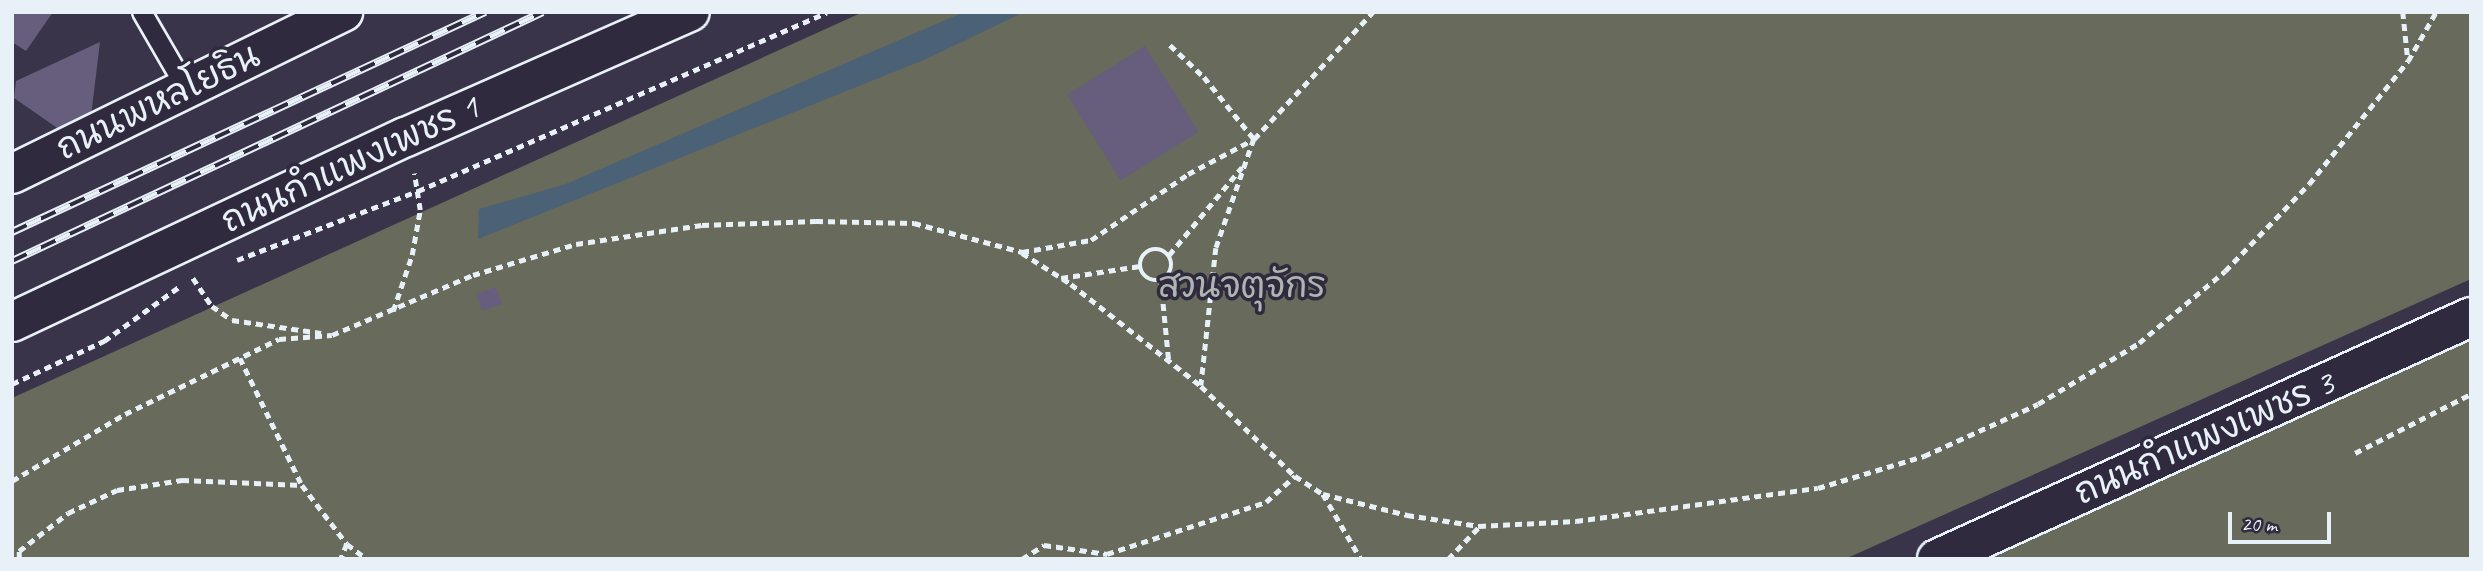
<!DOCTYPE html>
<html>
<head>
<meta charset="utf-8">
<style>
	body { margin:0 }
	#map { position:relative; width:2483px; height:571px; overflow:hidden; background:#3a344a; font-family:Caveat,"Playpen Sans Thai",sans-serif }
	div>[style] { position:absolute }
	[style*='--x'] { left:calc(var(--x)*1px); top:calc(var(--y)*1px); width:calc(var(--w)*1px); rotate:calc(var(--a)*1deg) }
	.green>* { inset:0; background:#686a5b }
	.water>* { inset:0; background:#4b6175 }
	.building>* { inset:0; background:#665e7c; transform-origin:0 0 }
	.path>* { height:4.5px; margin-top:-2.25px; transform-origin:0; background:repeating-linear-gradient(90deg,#e8f1f8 0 7px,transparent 0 12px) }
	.path>.ring { margin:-2.25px; padding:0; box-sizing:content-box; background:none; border:4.5px solid #e8f1f8; border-radius:50% }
	.roads { filter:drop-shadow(2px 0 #e8f1f8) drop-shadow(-2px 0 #e8f1f8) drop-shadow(0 2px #e8f1f8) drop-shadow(0 -2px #e8f1f8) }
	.lane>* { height:18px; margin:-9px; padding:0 9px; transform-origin:9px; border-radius:9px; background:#2f2a3d }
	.secondary>* { height:38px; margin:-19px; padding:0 19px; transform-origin:19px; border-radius:19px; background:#2f2a3d }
	.primary>* { height:38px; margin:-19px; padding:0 19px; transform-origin:19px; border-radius:19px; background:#2f2a3d }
	.rail>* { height:8px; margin-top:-4px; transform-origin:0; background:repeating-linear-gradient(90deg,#2f2a3d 0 16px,#e8f1f8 0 32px); box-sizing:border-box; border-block:2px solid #e8f1f8 }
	span { translate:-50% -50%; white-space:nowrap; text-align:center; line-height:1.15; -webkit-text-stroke:7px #2f2a3d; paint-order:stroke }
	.street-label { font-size:35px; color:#e8f1f8 }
	.park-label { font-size:35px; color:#aeb4b1 }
	.frame { position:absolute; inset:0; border:14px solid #e8f1f8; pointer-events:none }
	.scale { position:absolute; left:2228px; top:512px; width:103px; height:32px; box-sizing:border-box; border:4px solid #e8f1f8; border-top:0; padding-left:9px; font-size:21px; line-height:24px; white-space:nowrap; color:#e8f1f8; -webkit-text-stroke:5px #2f2a3d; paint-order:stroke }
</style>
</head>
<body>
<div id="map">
	<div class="green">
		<div style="clip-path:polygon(863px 12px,2471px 12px,2471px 279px,1845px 559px,12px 559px,12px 398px)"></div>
		<div style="clip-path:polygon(2471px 337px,2471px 559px,1988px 559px)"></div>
	</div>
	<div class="water">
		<div style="clip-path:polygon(964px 12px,1024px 12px,926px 59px,478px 239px,479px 209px,566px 184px)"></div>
	</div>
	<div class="building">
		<div style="clip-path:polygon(12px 12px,53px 12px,26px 51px,12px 42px)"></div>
		<div style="clip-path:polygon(100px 42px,91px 116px,63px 132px,14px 98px,16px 81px)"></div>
		<div style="left:1145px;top:46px;width:101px;height:92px;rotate:58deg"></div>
		<div style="left:496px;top:287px;width:18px;height:21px;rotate:71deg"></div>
	</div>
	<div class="path">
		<div style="--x:2403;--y:12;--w:48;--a:84.1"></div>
		<div style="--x:1170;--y:45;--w:47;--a:43.3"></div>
		<div style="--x:1204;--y:77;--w:80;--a:51.1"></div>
		<div style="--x:1254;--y:139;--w:115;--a:109.2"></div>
		<div style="--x:1216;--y:248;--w:138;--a:96.2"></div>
		<div class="ring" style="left:1140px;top:249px;width:27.5px;height:27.5px"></div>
		<div style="--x:1022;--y:253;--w:58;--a:32.3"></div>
		<div style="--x:1071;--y:284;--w:165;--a:38.1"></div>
		<div style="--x:1201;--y:386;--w:130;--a:43.8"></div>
		<div style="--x:1295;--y:476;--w:33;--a:33"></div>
		<div style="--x:1323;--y:494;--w:75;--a:59.7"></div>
		<div style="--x:1169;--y:255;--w:114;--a:-50.3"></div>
		<div style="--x:237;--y:260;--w:194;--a:-20.9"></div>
		<div style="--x:418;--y:191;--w:446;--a:-23.6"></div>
		<div style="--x:193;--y:278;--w:34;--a:56"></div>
		<div style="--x:212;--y:306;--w:24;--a:35"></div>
		<div style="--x:232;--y:320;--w:90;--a:8.3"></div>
		<div style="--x:1061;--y:278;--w:80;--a:-8.6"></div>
		<div style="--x:1161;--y:280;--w:81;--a:84.4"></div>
		<div style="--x:393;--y:311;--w:59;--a:-71.3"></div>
		<div style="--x:412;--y:255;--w:46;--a:-79.9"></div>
		<div style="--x:420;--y:210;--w:37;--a:-99"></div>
		<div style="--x:240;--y:358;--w:141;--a:64"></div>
		<div style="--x:302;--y:485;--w:74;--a:52.7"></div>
		<div style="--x:347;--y:544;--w:16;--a:112"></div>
		<div style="--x:12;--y:384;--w:102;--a:-25.1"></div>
		<div style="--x:104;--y:341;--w:92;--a:-35.8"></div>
		<div style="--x:2355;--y:453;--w:130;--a:-27"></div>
		<div style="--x:12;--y:481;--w:131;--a:-30.7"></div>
		<div style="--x:125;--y:414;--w:171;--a:-26"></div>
		<div style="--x:279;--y:339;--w:53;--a:-4.3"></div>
		<div style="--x:332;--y:335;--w:153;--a:-23.1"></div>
		<div style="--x:473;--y:275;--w:108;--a:-16.8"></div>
		<div style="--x:576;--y:244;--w:127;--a:-8.6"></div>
		<div style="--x:702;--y:225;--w:114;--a:-2"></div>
		<div style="--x:816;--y:221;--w:98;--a:1.2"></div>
		<div style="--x:914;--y:223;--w:112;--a:15"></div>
		<div style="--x:1022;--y:252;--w:70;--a:-9.9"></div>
		<div style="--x:1091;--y:240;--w:117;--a:-34.2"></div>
		<div style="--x:1188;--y:174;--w:75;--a:-27.9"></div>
		<div style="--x:1254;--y:139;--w:174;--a:-46.9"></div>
		<div style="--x:1323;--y:494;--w:87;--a:14"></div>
		<div style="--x:1407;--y:515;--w:73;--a:8.7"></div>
		<div style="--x:1479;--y:526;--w:97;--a:-3"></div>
		<div style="--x:1576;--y:521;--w:244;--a:-7.8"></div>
		<div style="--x:1818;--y:488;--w:111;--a:-16.8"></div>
		<div style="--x:1924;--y:456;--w:125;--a:-24.5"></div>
		<div style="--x:2038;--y:404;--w:118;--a:-31.1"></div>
		<div style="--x:2139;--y:343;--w:112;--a:-39.9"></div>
		<div style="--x:2225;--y:271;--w:121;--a:-46"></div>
		<div style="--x:2309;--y:184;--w:158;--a:-51.2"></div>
		<div style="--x:2408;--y:61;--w:56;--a:-60.3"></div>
		<div style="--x:347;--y:544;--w:25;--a:37"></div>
		<div style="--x:19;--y:559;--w:8;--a:-90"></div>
		<div style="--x:19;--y:551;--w:62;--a:-37.8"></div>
		<div style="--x:68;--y:513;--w:54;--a:-25.1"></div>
		<div style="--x:117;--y:490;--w:66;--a:-8.7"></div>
		<div style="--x:182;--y:480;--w:120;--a:2.4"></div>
		<div style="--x:1022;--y:559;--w:26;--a:-32"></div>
		<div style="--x:1044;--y:545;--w:64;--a:8.1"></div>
		<div style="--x:1107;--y:554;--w:167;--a:-18.1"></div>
		<div style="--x:1266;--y:502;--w:39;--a:-42"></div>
		<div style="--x:1448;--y:559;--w:45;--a:-45.9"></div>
	</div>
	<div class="roads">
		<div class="lane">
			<div style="--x:142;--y:12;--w:88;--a:59.9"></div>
		</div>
		<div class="secondary">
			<div style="--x:1937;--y:559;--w:586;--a:-24.38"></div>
		</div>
		<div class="primary">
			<div style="--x:12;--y:174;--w:369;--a:-26.1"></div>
			<div style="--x:12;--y:322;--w:435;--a:-25.2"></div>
			<div style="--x:406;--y:137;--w:310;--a:-23.8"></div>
		</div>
	</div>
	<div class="rail">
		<div style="--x:12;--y:232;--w:522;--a:-24.94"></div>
		<div style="--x:12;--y:261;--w:586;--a:-25.12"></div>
	</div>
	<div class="street-label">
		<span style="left:158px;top:102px;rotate:-26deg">ถนนพหลโยธิน</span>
		<span style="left:350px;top:164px;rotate:-25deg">ถนนกำแพงเพชร 1</span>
		<span style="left:2204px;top:438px;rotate:-24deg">ถนนกำแพงเพชร 3</span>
	</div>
	<div class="park-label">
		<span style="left:1242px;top:286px">สวนจตุจักร</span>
	</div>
	<div class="frame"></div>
	<div class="scale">20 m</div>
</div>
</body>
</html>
